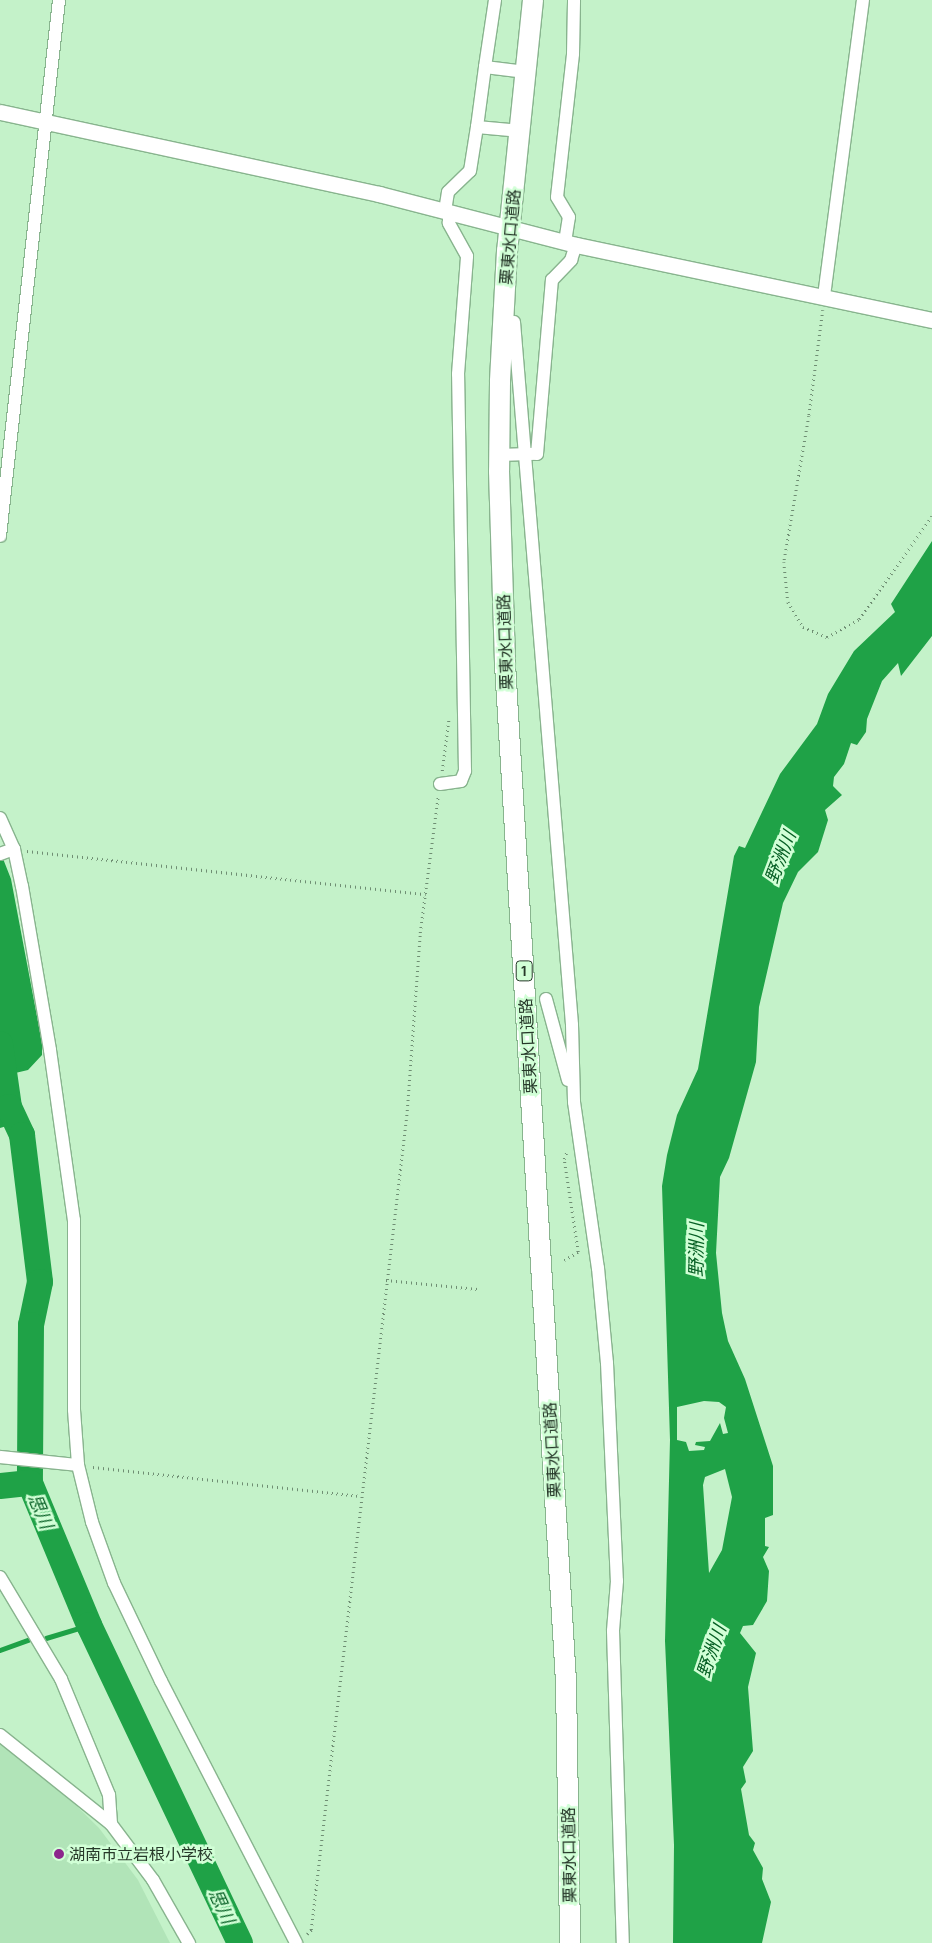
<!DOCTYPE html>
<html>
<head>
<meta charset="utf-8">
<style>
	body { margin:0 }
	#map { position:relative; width:932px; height:1943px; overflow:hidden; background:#c4f2c9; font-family:Manrope,"Noto Sans JP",sans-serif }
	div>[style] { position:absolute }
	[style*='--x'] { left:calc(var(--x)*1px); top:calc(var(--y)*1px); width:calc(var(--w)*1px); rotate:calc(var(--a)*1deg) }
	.built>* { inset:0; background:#b1e4b8 }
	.water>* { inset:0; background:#1fa247 }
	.stream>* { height:4.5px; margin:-2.25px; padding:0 2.25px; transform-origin:2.25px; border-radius:2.25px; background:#1fa247 }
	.river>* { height:26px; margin:-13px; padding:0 13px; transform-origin:13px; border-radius:13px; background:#1fa247 }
	.path>* { height:2.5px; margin-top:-1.25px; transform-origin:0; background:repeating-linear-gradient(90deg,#6f8e73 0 1px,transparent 0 5px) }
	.roads { filter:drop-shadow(1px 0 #88b48e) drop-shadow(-1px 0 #88b48e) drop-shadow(0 1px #88b48e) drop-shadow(0 -1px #88b48e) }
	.minor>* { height:12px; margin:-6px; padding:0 6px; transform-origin:6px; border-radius:6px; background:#fff }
	.tertiary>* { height:15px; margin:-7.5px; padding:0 7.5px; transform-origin:7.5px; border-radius:7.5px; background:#fff }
	.trunk>* { height:20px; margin:-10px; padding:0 10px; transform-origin:10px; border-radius:10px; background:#fff }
	.dots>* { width:14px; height:14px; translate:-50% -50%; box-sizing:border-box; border:2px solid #d1ffd6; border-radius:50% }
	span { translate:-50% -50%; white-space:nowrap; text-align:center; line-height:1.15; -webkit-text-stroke:5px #d1ffd6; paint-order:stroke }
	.shield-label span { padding:1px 4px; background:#d1ffd6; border:1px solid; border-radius:4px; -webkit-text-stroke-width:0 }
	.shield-label { font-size:15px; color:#27392a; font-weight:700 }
	.street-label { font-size:16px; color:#27392a }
	.poi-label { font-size:16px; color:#27392a }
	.left { translate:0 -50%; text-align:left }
	.water-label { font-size:18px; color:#076025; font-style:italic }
</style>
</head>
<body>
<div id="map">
	<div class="built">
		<div style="clip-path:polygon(0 1744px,46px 1776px,99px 1828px,138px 1880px,170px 1943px,0 1943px)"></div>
	</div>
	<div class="water">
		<div style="clip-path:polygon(evenodd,932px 541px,932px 636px,901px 676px,898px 663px,882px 681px,867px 719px,866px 732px,857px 745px,851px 743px,844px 764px,834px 777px,833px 786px,842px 795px,825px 810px,828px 820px,818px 852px,798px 872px,783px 903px,759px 1007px,756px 1062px,729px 1158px,720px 1177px,716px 1253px,722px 1313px,728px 1341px,745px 1379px,773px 1466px,773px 1515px,765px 1518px,765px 1546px,769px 1547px,763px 1557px,769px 1571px,767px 1601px,753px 1625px,743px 1626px,740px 1633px,756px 1653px,748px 1687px,753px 1751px,743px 1767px,746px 1782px,741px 1789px,749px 1835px,755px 1843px,753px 1850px,763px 1868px,762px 1879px,771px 1902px,762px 1943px,673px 1943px,674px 1845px,665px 1641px,670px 1440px,662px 1186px,667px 1155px,677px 1115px,698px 1069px,734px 856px,739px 846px,745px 848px,780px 774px,817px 724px,828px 694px,854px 651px,895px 612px,891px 604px,932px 541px,704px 1401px,719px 1402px,726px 1407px,724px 1418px,728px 1433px,723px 1434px,720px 1423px,710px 1441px,696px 1442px,695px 1445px,705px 1447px,704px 1450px,689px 1451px,686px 1442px,677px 1440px,677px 1407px,704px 1401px,932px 541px,725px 1469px,732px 1497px,722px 1550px,709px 1573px,703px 1485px,705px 1477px,725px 1469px)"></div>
		<div style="clip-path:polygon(0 851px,11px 879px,42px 1043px,42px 1055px,28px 1070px,11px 1074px,18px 1120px,25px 1134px,25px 1150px,10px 1125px,0 1128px)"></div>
	</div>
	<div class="stream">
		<div style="--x:46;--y:1638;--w:45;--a:-16.8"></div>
		<div style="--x:0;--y:1650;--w:30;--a:-20"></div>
	</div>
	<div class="river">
		<div style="--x:0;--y:1044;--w:64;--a:81.9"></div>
		<div style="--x:9;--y:1107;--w:31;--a:65"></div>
		<div style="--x:22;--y:1135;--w:148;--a:83"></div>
		<div style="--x:40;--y:1282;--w:44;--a:101.8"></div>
		<div style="--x:31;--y:1325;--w:158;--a:90.4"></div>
		<div style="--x:30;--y:1483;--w:154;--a:67.4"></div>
		<div style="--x:89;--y:1625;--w:352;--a:64.6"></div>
		<div style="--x:0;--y:1486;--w:30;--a:-6"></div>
	</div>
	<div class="path">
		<div style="--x:823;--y:310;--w:107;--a:97.5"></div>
		<div style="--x:809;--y:416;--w:148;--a:99.7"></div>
		<div style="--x:784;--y:562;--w:40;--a:84.3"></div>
		<div style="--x:788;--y:602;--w:29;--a:59"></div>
		<div style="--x:803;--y:627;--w:26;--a:23"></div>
		<div style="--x:827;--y:637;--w:37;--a:-29"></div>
		<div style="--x:859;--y:619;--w:126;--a:-54.7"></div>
		<div style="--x:442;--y:771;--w:54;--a:-82.6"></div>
		<div style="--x:27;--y:851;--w:401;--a:6.2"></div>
		<div style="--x:564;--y:1260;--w:16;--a:-30"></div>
		<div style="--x:578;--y:1252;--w:94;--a:-98.6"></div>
		<div style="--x:564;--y:1159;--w:9;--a:-69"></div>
		<div style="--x:386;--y:1280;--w:92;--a:5.6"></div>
		<div style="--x:93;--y:1467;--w:269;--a:6.2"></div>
		<div style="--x:307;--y:1934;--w:6;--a:-45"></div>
		<div style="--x:311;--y:1930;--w:825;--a:-83.31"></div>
		<div style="--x:407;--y:1111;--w:178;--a:-85.8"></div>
		<div style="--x:420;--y:933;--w:138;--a:-82.5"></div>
	</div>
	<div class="roads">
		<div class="minor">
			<div style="--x:495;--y:0;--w:68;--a:98.5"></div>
			<div style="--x:485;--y:67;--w:41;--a:7"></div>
			<div style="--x:485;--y:67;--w:61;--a:97.6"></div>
			<div style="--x:477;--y:127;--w:44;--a:5.2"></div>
			<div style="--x:445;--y:211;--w:19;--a:-81"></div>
			<div style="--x:448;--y:192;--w:30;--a:-44"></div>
			<div style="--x:470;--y:171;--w:45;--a:-81"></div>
			<div style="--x:565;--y:242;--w:25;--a:-81"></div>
			<div style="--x:569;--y:217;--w:23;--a:-121"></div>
			<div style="--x:557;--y:197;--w:144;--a:-83.6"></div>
			<div style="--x:573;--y:54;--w:54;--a:-88.9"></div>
			<div style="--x:824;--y:296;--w:299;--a:-82.5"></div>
			<div style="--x:514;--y:322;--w:705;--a:85.28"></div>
			<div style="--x:572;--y:1025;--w:77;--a:88.5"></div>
			<div style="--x:574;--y:1102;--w:168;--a:81.8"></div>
			<div style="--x:598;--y:1268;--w:95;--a:84.6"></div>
			<div style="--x:607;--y:1363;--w:218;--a:87.4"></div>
			<div style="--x:617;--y:1581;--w:50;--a:94.6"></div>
			<div style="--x:613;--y:1631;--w:312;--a:88.2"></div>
			<div style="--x:499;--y:455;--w:38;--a:-2"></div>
			<div style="--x:537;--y:454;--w:175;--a:-85.1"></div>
			<div style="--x:552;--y:280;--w:28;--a:-46"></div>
			<div style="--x:571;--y:260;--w:16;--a:-72"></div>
			<div style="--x:0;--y:536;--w:539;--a:-83.72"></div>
			<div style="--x:440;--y:784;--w:21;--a:-8"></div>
			<div style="--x:461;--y:781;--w:11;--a:-68"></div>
			<div style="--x:465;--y:771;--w:397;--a:-91"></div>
			<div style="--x:458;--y:374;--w:118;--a:-85.6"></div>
			<div style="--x:467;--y:256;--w:38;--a:-119"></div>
			<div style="--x:449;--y:223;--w:11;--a:-90"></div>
			<div style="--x:0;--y:818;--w:34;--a:66"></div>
			<div style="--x:14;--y:849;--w:38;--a:78"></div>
			<div style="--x:22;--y:886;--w:166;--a:80.3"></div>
			<div style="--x:50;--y:1050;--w:172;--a:82"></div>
			<div style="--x:74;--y:1220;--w:190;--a:90"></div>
			<div style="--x:74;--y:1410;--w:55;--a:85.8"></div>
			<div style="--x:78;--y:1465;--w:59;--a:76.2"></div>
			<div style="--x:92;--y:1522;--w:65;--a:70.2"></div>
			<div style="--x:114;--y:1583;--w:109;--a:64.4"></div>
			<div style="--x:161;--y:1681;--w:295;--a:62.7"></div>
			<div style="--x:0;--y:854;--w:15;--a:-20"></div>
			<div style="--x:546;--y:999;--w:84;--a:74.8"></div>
			<div style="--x:0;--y:1457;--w:78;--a:5.9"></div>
			<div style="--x:0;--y:1577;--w:119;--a:59.1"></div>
			<div style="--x:61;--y:1679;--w:126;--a:67.5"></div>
			<div style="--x:109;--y:1795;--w:29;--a:86"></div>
			<div style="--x:0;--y:1735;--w:142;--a:38.7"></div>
			<div style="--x:111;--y:1824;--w:70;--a:53.1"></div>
			<div style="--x:153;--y:1880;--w:73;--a:60.3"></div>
		</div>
		<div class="tertiary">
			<div style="--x:0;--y:112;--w:388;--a:12.2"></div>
			<div style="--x:379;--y:194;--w:203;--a:14.5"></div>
			<div style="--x:576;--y:245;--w:364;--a:11.9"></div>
		</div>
		<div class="trunk">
			<div style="--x:533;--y:0;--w:252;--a:95.9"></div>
			<div style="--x:507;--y:251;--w:131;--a:93.1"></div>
			<div style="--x:500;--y:382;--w:89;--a:90.6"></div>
			<div style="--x:499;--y:471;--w:193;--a:88.2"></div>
			<div style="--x:505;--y:664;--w:1019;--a:86.57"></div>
			<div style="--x:566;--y:1681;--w:262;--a:89.1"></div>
		</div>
	</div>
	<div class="dots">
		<div style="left:59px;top:1854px;background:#8c268c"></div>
	</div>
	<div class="shield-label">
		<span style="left:524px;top:971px">1</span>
	</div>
	<div class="street-label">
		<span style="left:510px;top:237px;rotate:-85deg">栗東水口道路</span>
		<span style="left:505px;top:642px;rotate:-92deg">栗東水口道路</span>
		<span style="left:528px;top:1046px;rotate:-93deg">栗東水口道路</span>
		<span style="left:552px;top:1450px;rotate:-93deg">栗東水口道路</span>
		<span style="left:569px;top:1855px;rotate:-91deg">栗東水口道路</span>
	</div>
	<div class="poi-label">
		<span class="left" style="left:69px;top:1854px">湖南市立岩根小学校</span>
	</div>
	<div class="water-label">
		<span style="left:780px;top:857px;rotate:-69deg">野洲川</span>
		<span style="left:696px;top:1250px;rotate:-89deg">野洲川</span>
		<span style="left:41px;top:1511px;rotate:67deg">思川</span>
		<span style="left:711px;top:1651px;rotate:-71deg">野洲川</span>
		<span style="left:222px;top:1906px;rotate:65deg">思川</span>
	</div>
</div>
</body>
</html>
